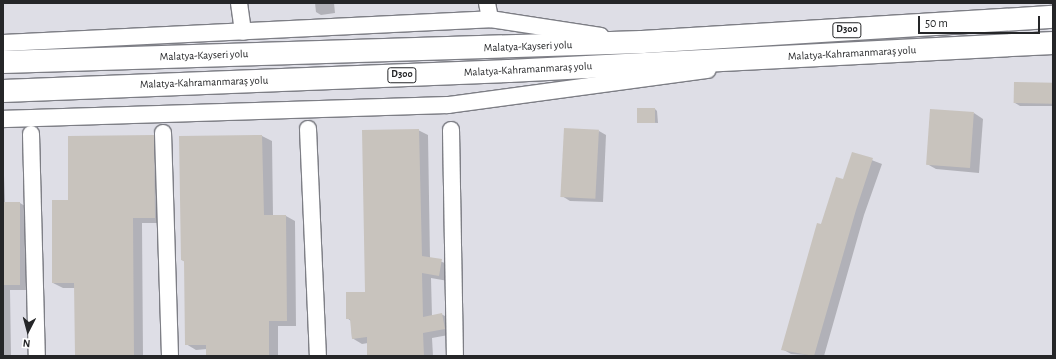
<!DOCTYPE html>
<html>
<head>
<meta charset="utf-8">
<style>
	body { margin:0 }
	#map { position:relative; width:1056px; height:359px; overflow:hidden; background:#dedee6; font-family:"Alegreya Sans",sans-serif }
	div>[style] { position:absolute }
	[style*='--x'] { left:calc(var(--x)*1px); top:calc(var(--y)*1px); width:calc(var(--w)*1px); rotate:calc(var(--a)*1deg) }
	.shadow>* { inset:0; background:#0003 }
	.building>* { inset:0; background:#c8c3bd; transform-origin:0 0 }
	.roads { filter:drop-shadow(1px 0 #7d7e85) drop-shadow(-1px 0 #7d7e85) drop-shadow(0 1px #7d7e85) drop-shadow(0 -1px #7d7e85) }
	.minor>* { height:16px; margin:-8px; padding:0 8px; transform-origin:8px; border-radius:8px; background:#fff }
	.highway>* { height:22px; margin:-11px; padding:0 11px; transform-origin:11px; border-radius:11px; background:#fff }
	span { translate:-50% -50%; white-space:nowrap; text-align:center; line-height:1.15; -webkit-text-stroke:4px #fff; paint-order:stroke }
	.shield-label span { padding:1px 3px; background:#fff; border:1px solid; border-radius:3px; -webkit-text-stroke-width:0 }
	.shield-label { font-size:10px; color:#252628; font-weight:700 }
	.street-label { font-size:11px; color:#252628 }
	.frame { position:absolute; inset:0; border:4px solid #252628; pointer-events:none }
	.north { position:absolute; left:8px; top:311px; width:40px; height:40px; -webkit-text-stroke:3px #fff; paint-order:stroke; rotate:186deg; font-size:11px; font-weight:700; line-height:16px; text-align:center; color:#252628 }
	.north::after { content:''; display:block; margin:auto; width:14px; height:18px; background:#252628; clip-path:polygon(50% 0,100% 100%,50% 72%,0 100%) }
	.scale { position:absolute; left:918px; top:16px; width:122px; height:18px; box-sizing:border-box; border:2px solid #252628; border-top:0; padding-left:5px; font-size:12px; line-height:14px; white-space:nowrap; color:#252628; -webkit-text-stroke:3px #fff; paint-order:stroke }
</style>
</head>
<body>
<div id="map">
	<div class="shadow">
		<div style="clip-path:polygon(315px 3px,334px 3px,335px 13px,321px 15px,316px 12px)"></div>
		<div style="clip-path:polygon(1053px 84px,1053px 106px,1020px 106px,1015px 103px)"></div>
		<div style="clip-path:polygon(655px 109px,657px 111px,658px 123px,639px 122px)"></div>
		<div style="clip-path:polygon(974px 113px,983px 119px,979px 173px,936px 169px,927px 164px)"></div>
		<div style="clip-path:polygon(418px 130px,428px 135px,430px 258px,451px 265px,448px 281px,431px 278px,432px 316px,441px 314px,451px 319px,454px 334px,432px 338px,433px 356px,368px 356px,368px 343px,362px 344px,352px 338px,351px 321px,347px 318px,366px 293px)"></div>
		<div style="clip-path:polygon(599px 131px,606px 135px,603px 202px,570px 201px,562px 196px)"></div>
		<div style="clip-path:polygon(153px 136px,163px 142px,164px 223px,142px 223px,143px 356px,76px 356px,75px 288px,63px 288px,53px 283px,69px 201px)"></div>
		<div style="clip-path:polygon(262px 136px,272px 141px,273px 216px,286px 216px,295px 221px,296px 326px,278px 326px,278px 356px,208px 356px,207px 349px,196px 350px,186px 344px,185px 262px,182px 260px,180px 137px)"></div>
		<div style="clip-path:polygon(3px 147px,5px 203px,20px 203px,30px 209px,31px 290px,10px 290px,11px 356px,3px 356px)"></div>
		<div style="clip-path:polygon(853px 153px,882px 164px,864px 215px,824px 356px,791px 354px,782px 349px,821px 225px,844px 181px)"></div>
	</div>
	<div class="building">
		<div style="left:1014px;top:82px;width:39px;height:21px;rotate:1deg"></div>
		<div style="left:637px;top:108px;width:18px;height:15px"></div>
		<div style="left:930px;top:109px;width:44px;height:56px;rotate:4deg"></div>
		<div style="left:564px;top:128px;width:35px;height:69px;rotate:3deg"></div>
		<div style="clip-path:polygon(419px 129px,422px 256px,442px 259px,439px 276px,422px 273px,423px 317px,442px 313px,445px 329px,423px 333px,424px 356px,367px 356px,367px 337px,352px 339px,350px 319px,346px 319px,346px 292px,365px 292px,362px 130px)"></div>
		<div style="clip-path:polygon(154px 135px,155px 218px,133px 218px,134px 356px,75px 356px,74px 283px,52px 283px,52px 200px,68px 200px,68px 136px)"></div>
		<div style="clip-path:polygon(262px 135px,264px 215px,286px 215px,287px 321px,269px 321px,269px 356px,206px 356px,206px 345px,185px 345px,184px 261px,181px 260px,179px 136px)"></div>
		<div style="clip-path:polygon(852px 152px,873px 158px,856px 210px,814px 356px,781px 350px,817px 223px,821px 224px,836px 177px,843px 179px)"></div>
		<div style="left:3px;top:202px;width:17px;height:83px"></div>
	</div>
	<div class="roads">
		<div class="minor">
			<div style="--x:239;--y:3;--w:29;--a:82"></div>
			<div style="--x:487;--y:3;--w:16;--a:79"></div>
			<div style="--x:3;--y:43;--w:488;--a:-2.8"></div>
			<div style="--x:490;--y:19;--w:112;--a:8.7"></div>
			<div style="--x:3;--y:119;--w:445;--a:-1.8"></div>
			<div style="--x:448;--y:105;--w:262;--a:-7.7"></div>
			<div style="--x:308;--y:129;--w:227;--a:87.5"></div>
			<div style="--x:451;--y:130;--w:226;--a:89"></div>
			<div style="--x:163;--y:133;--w:223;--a:88.2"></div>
			<div style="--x:31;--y:134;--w:222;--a:88.5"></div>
		</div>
		<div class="highway">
			<div style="--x:3;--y:62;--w:639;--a:-1.79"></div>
			<div style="--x:642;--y:42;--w:412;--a:-3.5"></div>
			<div style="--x:3;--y:91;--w:506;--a:-2.26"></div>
			<div style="--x:509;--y:71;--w:545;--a:-2.95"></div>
		</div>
	</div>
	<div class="shield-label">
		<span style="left:847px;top:30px">D300</span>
		<span style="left:402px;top:75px">D300</span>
	</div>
	<div class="street-label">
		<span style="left:528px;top:47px;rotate:-2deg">Malatya-Kayseri yolu</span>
		<span style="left:852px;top:54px;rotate:-3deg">Malatya-Kahramanmaraş yolu</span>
		<span style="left:204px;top:56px;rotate:-2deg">Malatya-Kayseri yolu</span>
		<span style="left:528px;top:70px;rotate:-3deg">Malatya-Kahramanmaraş yolu</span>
		<span style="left:204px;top:83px;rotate:-2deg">Malatya-Kahramanmaraş yolu</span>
	</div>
	<div class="frame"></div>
	<div class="north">N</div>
	<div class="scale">50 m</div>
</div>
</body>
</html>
